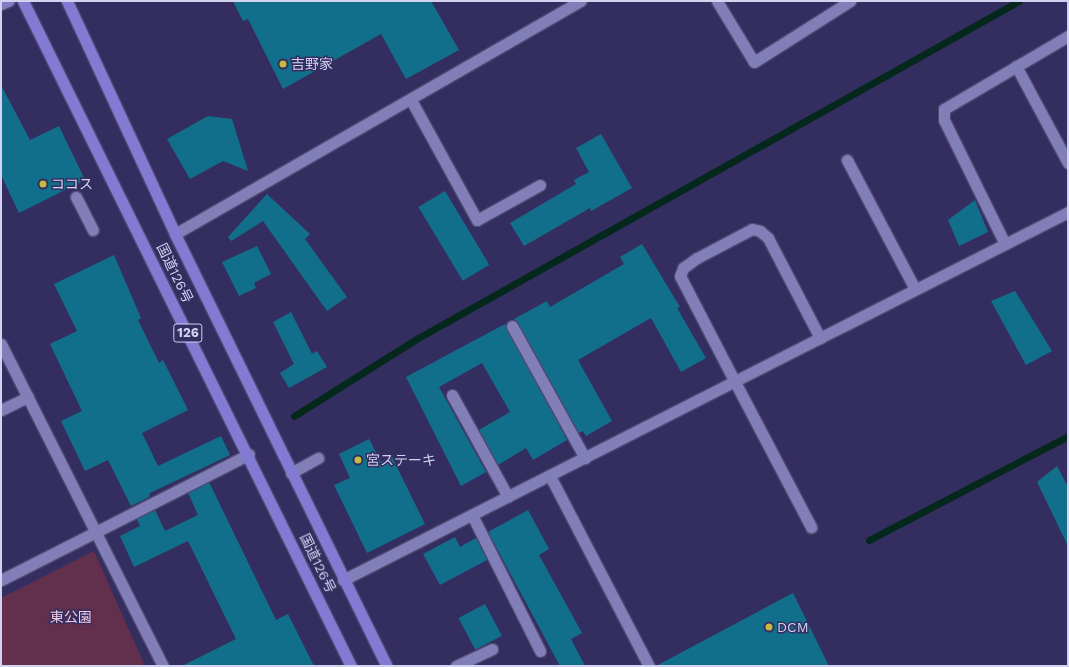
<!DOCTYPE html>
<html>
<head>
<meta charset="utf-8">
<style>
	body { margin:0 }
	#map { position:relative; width:1069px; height:667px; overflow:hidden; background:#342e60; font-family:"Work Sans","Noto Sans JP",sans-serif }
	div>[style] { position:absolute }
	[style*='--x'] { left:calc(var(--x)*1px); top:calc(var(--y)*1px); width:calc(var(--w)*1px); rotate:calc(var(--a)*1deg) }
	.green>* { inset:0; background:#62304d }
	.stream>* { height:7px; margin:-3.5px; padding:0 3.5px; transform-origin:3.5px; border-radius:3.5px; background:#05281c }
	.building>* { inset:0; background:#126f8c; transform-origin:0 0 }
	.roads { filter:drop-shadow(1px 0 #504974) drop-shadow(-1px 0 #504974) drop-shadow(0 1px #504974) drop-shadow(0 -1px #504974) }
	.service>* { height:11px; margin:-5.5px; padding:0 5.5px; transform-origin:5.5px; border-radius:5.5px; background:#827fb8 }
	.minor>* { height:11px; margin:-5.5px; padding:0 5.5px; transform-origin:5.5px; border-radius:5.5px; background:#827fb8 }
	.secondary>* { height:11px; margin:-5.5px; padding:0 5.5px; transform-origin:5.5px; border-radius:5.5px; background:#827dc2 }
	.trunk>* { height:11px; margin:-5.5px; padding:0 5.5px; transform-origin:5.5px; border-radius:5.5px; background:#837ad4 }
	.dots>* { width:11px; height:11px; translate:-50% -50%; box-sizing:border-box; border:2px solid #342e60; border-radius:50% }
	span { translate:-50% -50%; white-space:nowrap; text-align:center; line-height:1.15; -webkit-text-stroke:3px #342e60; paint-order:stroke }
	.shield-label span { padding:1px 3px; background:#342e60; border:1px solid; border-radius:3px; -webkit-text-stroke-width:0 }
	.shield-label { font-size:13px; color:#d2d2f1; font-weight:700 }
	.poi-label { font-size:14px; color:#d2d2f1 }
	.left { translate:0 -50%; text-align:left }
	.street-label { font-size:14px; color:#d2d2f1 }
	.park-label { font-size:14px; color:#f4c8df }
	.frame { position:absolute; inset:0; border:2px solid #d2d2f1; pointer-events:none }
</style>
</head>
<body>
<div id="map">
	<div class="green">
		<div style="clip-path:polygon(94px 551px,144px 664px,139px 666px,1px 666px,1px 598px)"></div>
	</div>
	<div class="stream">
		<div style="--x:294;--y:416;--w:146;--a:-32.2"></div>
		<div style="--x:418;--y:338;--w:689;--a:-29.28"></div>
		<div style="--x:869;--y:540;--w:225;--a:-27.6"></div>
	</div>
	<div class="building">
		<div style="clip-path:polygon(233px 1px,431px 1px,459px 50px,406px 79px,381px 34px,283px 89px,248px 19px,243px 21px)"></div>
		<div style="clip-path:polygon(1px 85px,30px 140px,59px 126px,85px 180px,19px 213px,1px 175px)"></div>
		<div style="clip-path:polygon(208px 116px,232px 119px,248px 171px,223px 161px,190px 179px,167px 139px)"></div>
		<div style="clip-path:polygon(601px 134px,632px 188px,591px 211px,590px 208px,524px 246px,510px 223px,576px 184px,574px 180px,589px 172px,576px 148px)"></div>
		<div style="left:445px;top:191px;width:86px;height:31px;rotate:59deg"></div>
		<div style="clip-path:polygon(267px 194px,310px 234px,305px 239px,347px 297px,327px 311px,263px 221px,231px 241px,228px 237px)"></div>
		<div style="clip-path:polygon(975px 200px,988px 232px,959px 246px,948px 220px)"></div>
		<div style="clip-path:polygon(642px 244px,680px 307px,677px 308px,706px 358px,681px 372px,651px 318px,578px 360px,612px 421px,586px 436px,583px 431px,579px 433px,518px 323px,514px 319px,547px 301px,550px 307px,624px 264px,620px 257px)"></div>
		<div style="clip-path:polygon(257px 246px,271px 274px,254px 283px,256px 288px,239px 296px,222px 262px)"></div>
		<div style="clip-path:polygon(114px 255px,141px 318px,138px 320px,159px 363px,163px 360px,188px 410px,142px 433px,158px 466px,221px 436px,230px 455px,150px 493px,149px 497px,131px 506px,108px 460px,85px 471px,61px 421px,82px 411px,50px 344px,77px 331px,54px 284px)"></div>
		<div style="clip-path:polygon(1015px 291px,1052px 351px,1026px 365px,991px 301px)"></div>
		<div style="clip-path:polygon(291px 312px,312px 354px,317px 351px,327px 367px,289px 388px,280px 373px,294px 364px,273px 322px)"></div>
		<div style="clip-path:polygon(505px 324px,567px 440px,533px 460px,526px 448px,498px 465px,479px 430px,510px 412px,482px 363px,439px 387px,486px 472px,461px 486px,406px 377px)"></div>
		<div style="clip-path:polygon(369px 439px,381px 462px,392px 457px,425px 524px,367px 553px,334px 485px,350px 478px,339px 454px)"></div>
		<div style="clip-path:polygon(1057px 466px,1068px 487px,1068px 546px,1037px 482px)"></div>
		<div style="clip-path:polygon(209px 482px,276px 620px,288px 614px,314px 666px,182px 666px,236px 639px,188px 541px,134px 567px,120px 536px,140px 526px,137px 519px,155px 510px,165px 531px,198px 515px,188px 493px)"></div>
		<div style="clip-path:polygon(528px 510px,549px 549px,539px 555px,582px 633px,571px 639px,585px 666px,560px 666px,488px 532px)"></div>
		<div style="clip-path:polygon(455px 537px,460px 547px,476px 538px,487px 560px,440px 585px,423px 554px)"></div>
		<div style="clip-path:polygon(793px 593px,829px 666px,656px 666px)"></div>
		<div style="left:485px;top:604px;width:36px;height:30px;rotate:62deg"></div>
	</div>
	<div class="roads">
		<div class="service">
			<div style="--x:411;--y:100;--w:137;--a:61.2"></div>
			<div style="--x:477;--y:220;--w:72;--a:-29.1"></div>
			<div style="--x:847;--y:160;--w:146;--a:62.2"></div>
			<div style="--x:76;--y:197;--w:37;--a:63"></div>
			<div style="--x:512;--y:326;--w:151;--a:61.1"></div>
			<div style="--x:735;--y:382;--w:164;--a:62.3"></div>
			<div style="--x:452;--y:395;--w:116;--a:61.2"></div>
			<div style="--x:291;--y:473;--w:31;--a:-29"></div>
			<div style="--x:550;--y:476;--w:214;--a:62.5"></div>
			<div style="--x:472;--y:515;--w:152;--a:63.4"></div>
			<div style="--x:456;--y:666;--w:40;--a:-25"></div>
		</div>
		<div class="minor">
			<div style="--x:717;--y:1;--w:71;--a:58.8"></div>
			<div style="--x:754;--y:62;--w:114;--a:-32.4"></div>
			<div style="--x:1016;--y:66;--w:110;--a:61.8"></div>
			<div style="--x:175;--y:234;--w:468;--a:-29.9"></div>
			<div style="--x:1005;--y:244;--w:138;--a:-116.2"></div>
			<div style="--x:944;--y:120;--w:11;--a:-90"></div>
			<div style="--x:944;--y:109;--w:144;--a:-30.5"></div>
			<div style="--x:1;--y:344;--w:360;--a:63.3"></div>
			<div style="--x:735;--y:382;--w:119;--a:-117.4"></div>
			<div style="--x:680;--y:276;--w:9;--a:-69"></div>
			<div style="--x:683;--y:268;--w:17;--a:-36"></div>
			<div style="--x:697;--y:258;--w:62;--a:-27.8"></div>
			<div style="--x:752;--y:229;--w:8;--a:14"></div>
			<div style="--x:760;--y:231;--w:11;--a:41"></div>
			<div style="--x:768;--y:238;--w:113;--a:62.5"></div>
			<div style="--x:1;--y:410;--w:30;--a:-26"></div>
			<div style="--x:1;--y:580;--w:278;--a:-26.9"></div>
			<div style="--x:343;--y:580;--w:813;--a:-26.91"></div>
		</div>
		<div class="secondary">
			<div style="--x:1;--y:4;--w:8;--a:-23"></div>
		</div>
		<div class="trunk">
			<div style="--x:23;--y:1;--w:741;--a:63.75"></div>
			<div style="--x:67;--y:1;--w:257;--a:65.1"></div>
			<div style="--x:175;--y:234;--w:481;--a:63.9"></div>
		</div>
	</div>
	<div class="dots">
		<div style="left:283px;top:64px;background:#c4bc3e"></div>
		<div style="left:43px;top:184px;background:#c4bc3e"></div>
		<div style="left:358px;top:460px;background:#c4bc3e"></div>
		<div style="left:769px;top:627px;background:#c4bc3e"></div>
	</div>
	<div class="shield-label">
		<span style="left:188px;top:333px">126</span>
	</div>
	<div class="poi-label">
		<span class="left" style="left:291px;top:64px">吉野家</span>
		<span class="left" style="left:51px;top:184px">ココス</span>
		<span class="left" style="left:366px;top:460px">宮ステーキ</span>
		<span class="left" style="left:777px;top:627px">DCM</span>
	</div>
	<div class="street-label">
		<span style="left:175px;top:273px;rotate:64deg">国道126号</span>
		<span style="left:318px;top:563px;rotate:64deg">国道126号</span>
	</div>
	<div class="park-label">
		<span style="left:71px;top:617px">東公園</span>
	</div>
	<div class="frame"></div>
</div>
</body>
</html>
